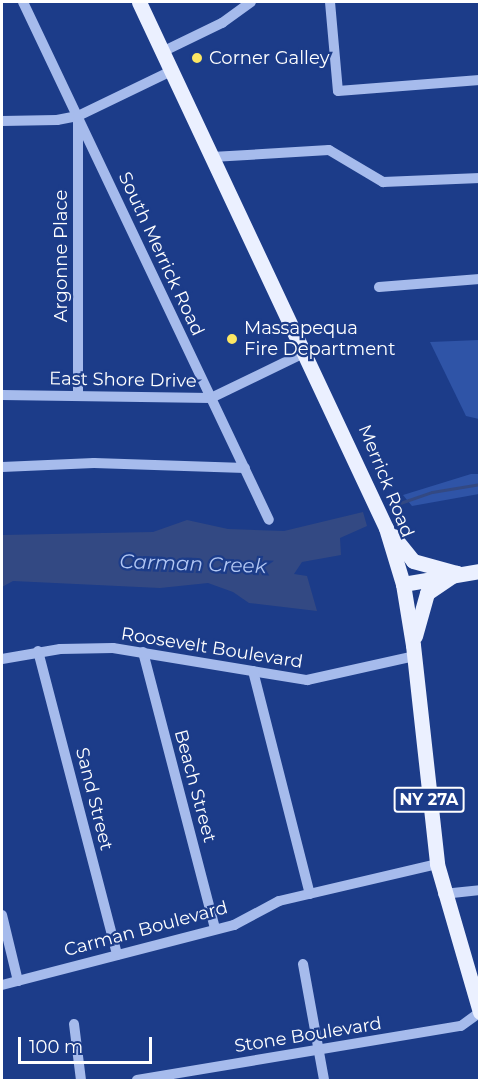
<!DOCTYPE html>
<html>
<head>
<meta charset="utf-8">
<style>
	body { margin:0 }
	#map { position:relative; width:481px; height:1082px; overflow:hidden; background:#1c3c89; font-family:Montserrat,sans-serif }
	div>[style] { position:absolute }
	[style*='--x'] { left:calc(var(--x)*1px); top:calc(var(--y)*1px); width:calc(var(--w)*1px); rotate:calc(var(--a)*1deg) }
	.green>* { inset:0; background:#2f54a7 }
	.water>* { inset:0; background:#334983 }
	.stream>* { height:3px; margin:-1.5px; padding:0 1.5px; transform-origin:1.5px; border-radius:1.5px; background:#334983 }
	.minor>* { height:10px; margin:-5px; padding:0 5px; transform-origin:5px; border-radius:5px; background:#a6bbec }
	.major>* { height:15px; margin:-7.5px; padding:0 7.5px; transform-origin:7.5px; border-radius:7.5px; background:#ebf0ff }
	.dots>* { width:16px; height:16px; translate:-50% -50%; box-sizing:border-box; border:3px solid #1c3c89; border-radius:50% }
	span { translate:-50% -50%; white-space:nowrap; text-align:center; line-height:1.15; -webkit-text-stroke:4.5px #1c3c89; paint-order:stroke }
	.shield-label span { padding:2px 4px; background:#1c3c89; border:2px solid; border-radius:4px; -webkit-text-stroke-width:0 }
	.shield-label { font-size:16px; color:#fff; font-weight:700 }
	.poi-label { font-size:18px; color:#fff }
	.left { translate:0 -50%; text-align:left }
	.street-label { font-size:18px; color:#fff }
	.water-label { font-size:20px; color:#b1c6f3; font-style:italic }
	.frame { position:absolute; inset:0; border:3px solid #fff; pointer-events:none }
	.scale { position:absolute; left:18px; top:1037px; width:134px; height:27px; box-sizing:border-box; border:3px solid #fff; border-top:0; padding-left:8px; font-size:18px; line-height:21px; white-space:nowrap; color:#fff; -webkit-text-stroke:4px #1c3c89; paint-order:stroke }
</style>
</head>
<body>
<div id="map">
	<div class="green">
		<div style="clip-path:polygon(479px 340px,480px 340px,479px 419px,466px 416px,430px 342px)"></div>
		<div style="clip-path:polygon(471px 474px,479px 474px,479px 494px,412px 506px,403px 495px)"></div>
	</div>
	<div class="water">
		<div style="clip-path:polygon(363px 512px,367px 526px,340px 538px,341px 555px,302px 562px,294px 574px,307px 576px,317px 611px,249px 603px,233px 592px,208px 583px,160px 588px,13px 581px,2px 587px,2px 535px,153px 532px,187px 520px,228px 529px,284px 531px)"></div>
	</div>
	<div class="stream">
		<div style="--x:400;--y:503;--w:34;--a:-19"></div>
		<div style="--x:432;--y:492;--w:49;--a:-9.5"></div>
	</div>
	<div class="minor">
		<div style="--x:23;--y:2;--w:573;--a:64.6"></div>
		<div style="--x:330;--y:2;--w:89;--a:84.9"></div>
		<div style="--x:338;--y:91;--w:142;--a:-4.4"></div>
		<div style="--x:162;--y:52;--w:67;--a:-25.8"></div>
		<div style="--x:222;--y:23;--w:36;--a:-36"></div>
		<div style="--x:78;--y:119;--w:277;--a:90"></div>
		<div style="--x:2;--y:121;--w:55;--a:-1"></div>
		<div style="--x:57;--y:120;--w:21;--a:-11"></div>
		<div style="--x:78;--y:116;--w:103;--a:-25.8"></div>
		<div style="--x:212;--y:157;--w:117;--a:-3.4"></div>
		<div style="--x:329;--y:150;--w:63;--a:30.7"></div>
		<div style="--x:383;--y:182;--w:97;--a:-2.4"></div>
		<div style="--x:379;--y:287;--w:101;--a:-4.5"></div>
		<div style="--x:2;--y:395;--w:209;--a:0.8"></div>
		<div style="--x:211;--y:398;--w:106;--a:-25.8"></div>
		<div style="--x:2;--y:467;--w:92;--a:-2.5"></div>
		<div style="--x:94;--y:463;--w:151;--a:1.9"></div>
		<div style="--x:38;--y:651;--w:314;--a:75.4"></div>
		<div style="--x:143;--y:652;--w:286;--a:75.4"></div>
		<div style="--x:2;--y:659;--w:59;--a:-9.8"></div>
		<div style="--x:60;--y:649;--w:53;--a:-1.1"></div>
		<div style="--x:113;--y:648;--w:197;--a:9.4"></div>
		<div style="--x:307;--y:680;--w:111;--a:-12.5"></div>
		<div style="--x:253;--y:671;--w:230;--a:75.7"></div>
		<div style="--x:443;--y:894;--w:37;--a:-6"></div>
		<div style="--x:2;--y:915;--w:68;--a:76.4"></div>
		<div style="--x:303;--y:964;--w:118;--a:79.7"></div>
		<div style="--x:2;--y:985;--w:240;--a:-14.5"></div>
		<div style="--x:234;--y:925;--w:51;--a:-28.1"></div>
		<div style="--x:279;--y:901;--w:162;--a:-13.2"></div>
		<div style="--x:74;--y:1024;--w:56;--a:82.9"></div>
		<div style="--x:137;--y:1080;--w:328;--a:-9.5"></div>
		<div style="--x:461;--y:1026;--w:24;--a:-36"></div>
	</div>
	<div class="major">
		<div style="--x:139;--y:2;--w:581;--a:64.85"></div>
		<div style="--x:386;--y:528;--w:59;--a:73.1"></div>
		<div style="--x:403;--y:584;--w:62;--a:80.7"></div>
		<div style="--x:413;--y:645;--w:220;--a:83.7"></div>
		<div style="--x:437;--y:864;--w:154;--a:73.8"></div>
		<div style="--x:393;--y:536;--w:32;--a:51"></div>
		<div style="--x:413;--y:561;--w:46;--a:15.3"></div>
		<div style="--x:403;--y:584;--w:78;--a:-9.6"></div>
		<div style="--x:415;--y:636;--w:45;--a:-74.4"></div>
		<div style="--x:427;--y:593;--w:36;--a:-34"></div>
	</div>
	<div class="dots">
		<div style="left:197px;top:58px;background:#fde763"></div>
		<div style="left:232px;top:339px;background:#fde763"></div>
	</div>
	<div class="shield-label">
		<span style="left:429px;top:800px">NY 27A</span>
	</div>
	<div class="poi-label">
		<span class="left" style="left:209px;top:58px">Corner Galley</span>
		<span class="left" style="left:244px;top:339px">Massapequa<br>Fire Department</span>
	</div>
	<div class="street-label">
		<span style="left:161px;top:254px;rotate:65deg">South Merrick Road</span>
		<span style="left:61px;top:256px;rotate:-90deg">Argonne Place</span>
		<span style="left:123px;top:380px;rotate:1deg">East Shore Drive</span>
		<span style="left:386px;top:481px;rotate:68deg">Merrick Road</span>
		<span style="left:212px;top:648px;rotate:9deg">Roosevelt Boulevard</span>
		<span style="left:195px;top:786px;rotate:75deg">Beach Street</span>
		<span style="left:94px;top:799px;rotate:76deg">Sand Street</span>
		<span style="left:146px;top:929px;rotate:-15deg">Carman Boulevard</span>
		<span style="left:308px;top:1035px;rotate:-9deg">Stone Boulevard</span>
	</div>
	<div class="water-label">
		<span style="left:193px;top:564px;rotate:2deg">Carman Creek</span>
	</div>
	<div class="frame"></div>
	<div class="scale">100 m</div>
</div>
</body>
</html>
